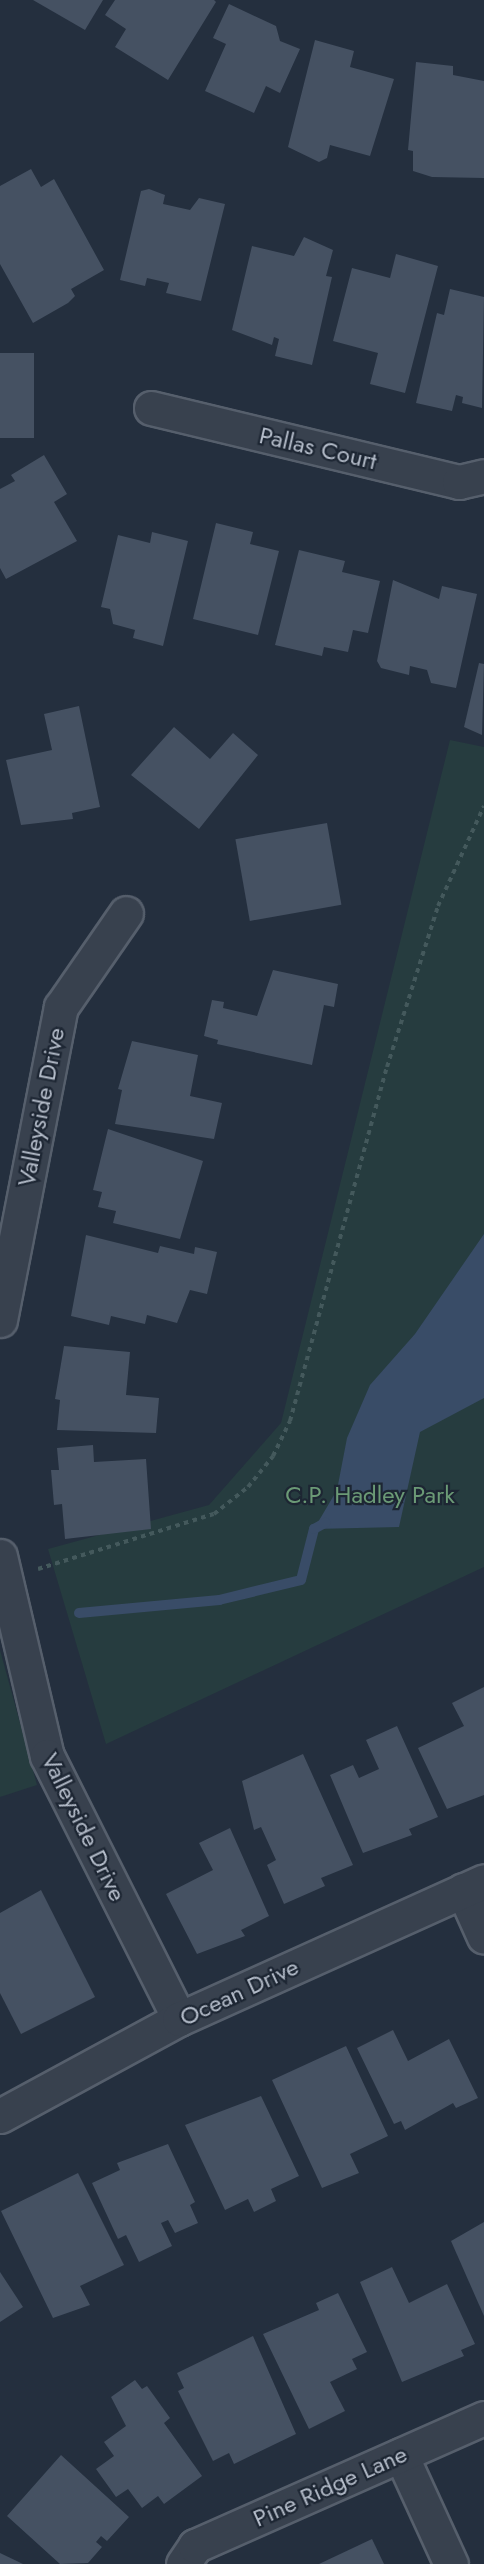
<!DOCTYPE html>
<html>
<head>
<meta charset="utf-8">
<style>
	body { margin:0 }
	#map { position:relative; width:484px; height:2564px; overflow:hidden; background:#242f3e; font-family:Jost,sans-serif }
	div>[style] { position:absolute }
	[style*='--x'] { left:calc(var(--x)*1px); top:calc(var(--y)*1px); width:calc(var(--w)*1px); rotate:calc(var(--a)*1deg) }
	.green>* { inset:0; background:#263c3f }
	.water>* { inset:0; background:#394c67 }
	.stream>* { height:10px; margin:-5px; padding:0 5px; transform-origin:5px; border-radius:5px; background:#394c67 }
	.building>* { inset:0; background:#455162; transform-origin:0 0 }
	.path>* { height:4px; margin-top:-2px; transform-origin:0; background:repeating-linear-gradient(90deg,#44595c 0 4.5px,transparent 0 9px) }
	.roads { filter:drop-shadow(2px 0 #565f6c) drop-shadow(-2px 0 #565f6c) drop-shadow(0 2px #565f6c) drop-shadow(0 -2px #565f6c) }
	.street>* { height:33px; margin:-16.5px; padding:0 16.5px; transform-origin:16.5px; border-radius:16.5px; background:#38414e }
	span { translate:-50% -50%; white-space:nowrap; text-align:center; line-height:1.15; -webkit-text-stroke:4.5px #1d2633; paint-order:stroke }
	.street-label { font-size:24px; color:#b4bcc9 }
	.park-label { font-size:24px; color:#6b9a76 }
</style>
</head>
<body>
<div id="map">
	<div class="green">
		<div style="clip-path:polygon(450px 740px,484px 747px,484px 1567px,106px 1744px,48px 1549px,209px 1505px,281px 1423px)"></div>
		<div style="clip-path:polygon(0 1650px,37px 1785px,0 1797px)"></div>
	</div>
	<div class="water">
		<div style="clip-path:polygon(484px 1234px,484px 1398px,420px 1432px,399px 1527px,314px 1529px,337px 1490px,347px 1438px,370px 1385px,415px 1334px)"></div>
	</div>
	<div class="stream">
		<div style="--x:79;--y:1613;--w:141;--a:-5.3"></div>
		<div style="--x:219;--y:1600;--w:84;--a:-13.7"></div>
		<div style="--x:301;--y:1580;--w:53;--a:-75.7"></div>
		<div style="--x:314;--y:1529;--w:13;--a:-29"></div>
	</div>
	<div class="building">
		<div style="clip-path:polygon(33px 0,103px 0,85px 30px)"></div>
		<div style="clip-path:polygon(115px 0,214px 0,216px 2px,168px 80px,115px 47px,126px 29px,105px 15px)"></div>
		<div style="clip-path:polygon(229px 4px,276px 26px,280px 41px,300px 49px,280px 93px,266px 86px,254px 113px,205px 91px,226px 44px,213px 38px)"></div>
		<div style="clip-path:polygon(315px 40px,354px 51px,350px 67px,394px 79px,370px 156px,330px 145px,327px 158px,319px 162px,288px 147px)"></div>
		<div style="clip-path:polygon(416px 62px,453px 66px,453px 75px,484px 81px,484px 178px,432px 177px,413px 171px,413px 151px,408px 150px)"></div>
		<div style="clip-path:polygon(31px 169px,41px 187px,54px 179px,104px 270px,71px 289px,75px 296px,68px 303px,33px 323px,0 264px,0 186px)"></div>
		<div style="clip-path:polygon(149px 189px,165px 195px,163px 204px,190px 210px,199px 198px,225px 204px,201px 301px,166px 293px,169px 283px,147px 278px,145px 286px,120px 280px,141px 191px)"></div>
		<div style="clip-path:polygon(304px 237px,333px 250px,326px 276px,332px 277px,312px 365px,275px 356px,279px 339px,274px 337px,272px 345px,232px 330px,252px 246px,294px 256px)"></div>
		<div style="clip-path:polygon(396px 254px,438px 266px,405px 393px,370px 384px,378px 353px,333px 341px,352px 268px,390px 278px)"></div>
		<div style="clip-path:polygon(450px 289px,484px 297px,482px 408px,462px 403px,463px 397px,456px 395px,452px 411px,416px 403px,437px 313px,444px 315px)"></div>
		<div style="left:34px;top:353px;width:85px;height:34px;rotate:90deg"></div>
		<div style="clip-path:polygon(44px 455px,67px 494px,54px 502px,77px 541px,6px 579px,0 568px,0 489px,15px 481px,11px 475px)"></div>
		<div style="clip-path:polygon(216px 523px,253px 532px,250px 544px,279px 551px,258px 635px,193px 619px)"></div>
		<div style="clip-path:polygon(152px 532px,188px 541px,163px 646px,133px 638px,135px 630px,113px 624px,110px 609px,101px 607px,118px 535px,150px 543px)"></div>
		<div style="clip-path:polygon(299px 550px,345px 561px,342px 572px,380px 581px,368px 633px,353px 630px,348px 652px,324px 647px,322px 656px,275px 645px)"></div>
		<div style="clip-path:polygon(393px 580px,439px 599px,442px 586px,477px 594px,456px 688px,431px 683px,427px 670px,410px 666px,409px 675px,381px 668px,377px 661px)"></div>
		<div style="clip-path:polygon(479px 663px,484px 664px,482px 735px,464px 727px)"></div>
		<div style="clip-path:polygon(79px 706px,100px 807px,72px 813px,73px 819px,21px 825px,6px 760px,52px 750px,44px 714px)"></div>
		<div style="clip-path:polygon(174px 727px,210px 759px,233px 733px,258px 755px,199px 829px,131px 775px)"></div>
		<div style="left:327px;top:823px;width:83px;height:93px;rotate:80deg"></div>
		<div style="clip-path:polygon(273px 970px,338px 984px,334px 1007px,324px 1005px,312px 1065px,217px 1044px,218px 1040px,204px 1036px,212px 1000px,224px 1002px,223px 1008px,257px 1016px)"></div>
		<div style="clip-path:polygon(132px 1041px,198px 1055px,190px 1096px,222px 1103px,214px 1139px,115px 1124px,122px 1090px,118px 1089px)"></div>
		<div style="clip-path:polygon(108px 1129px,203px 1161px,180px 1239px,113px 1223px,116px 1211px,98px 1207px,102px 1192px,93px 1190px)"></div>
		<div style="clip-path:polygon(86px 1235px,158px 1253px,160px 1246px,194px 1254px,195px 1247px,217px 1252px,207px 1294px,190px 1290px,177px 1323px,147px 1315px,145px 1324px,111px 1316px,109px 1325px,71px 1316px)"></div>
		<div style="clip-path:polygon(64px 1346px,130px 1352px,126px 1395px,159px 1398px,156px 1433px,57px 1430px,60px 1400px,55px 1399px)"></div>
		<div style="clip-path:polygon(93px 1445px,94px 1462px,146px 1459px,151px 1529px,65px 1539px,62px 1504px,54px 1505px,51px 1470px,59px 1470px,57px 1448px)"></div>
		<div style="clip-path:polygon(484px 1687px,484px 1795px,447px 1809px,418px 1748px,464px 1726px,452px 1703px)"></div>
		<div style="clip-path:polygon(397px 1726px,438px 1817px,409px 1829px,412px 1835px,363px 1853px,330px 1775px,353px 1765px,359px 1778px,379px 1769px,366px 1740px)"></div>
		<div style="clip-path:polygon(303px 1754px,353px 1865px,321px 1878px,325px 1886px,284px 1904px,267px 1865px,276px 1860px,261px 1827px,254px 1830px,242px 1781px)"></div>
		<div style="clip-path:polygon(230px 1828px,269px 1916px,241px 1930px,245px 1936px,197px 1954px,166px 1894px,213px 1870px,199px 1843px)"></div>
		<div style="clip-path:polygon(41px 1890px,95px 1997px,21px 2034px,0 1993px,0 1913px)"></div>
		<div style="clip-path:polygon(393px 2030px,408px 2061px,449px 2039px,478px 2098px,456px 2108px,453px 2103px,405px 2130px,401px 2121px,394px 2124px,357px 2048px)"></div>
		<div style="clip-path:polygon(346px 2046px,388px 2136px,350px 2154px,359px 2173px,322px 2188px,272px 2080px)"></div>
		<div style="clip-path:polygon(261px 2096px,299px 2176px,271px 2189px,276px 2201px,254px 2212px,248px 2199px,225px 2210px,185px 2125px)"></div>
		<div style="clip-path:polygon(168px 2144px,195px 2202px,190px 2205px,198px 2223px,175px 2233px,168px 2220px,161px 2223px,172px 2246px,139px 2262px,126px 2235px,118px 2239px,92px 2183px,120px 2170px,117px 2163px)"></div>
		<div style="clip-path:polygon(78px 2173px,124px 2265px,80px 2286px,90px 2305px,53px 2318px,1px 2211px)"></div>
		<div style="clip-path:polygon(484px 2222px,484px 2316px,451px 2241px)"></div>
		<div style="clip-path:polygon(392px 2267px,409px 2303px,447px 2284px,475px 2344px,461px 2350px,464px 2356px,402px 2382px,360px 2282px)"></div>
		<div style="clip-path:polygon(0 2272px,23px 2307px,0 2322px)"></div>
		<div style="clip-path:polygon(338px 2293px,367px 2352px,352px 2359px,357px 2369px,330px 2382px,345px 2411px,309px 2429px,263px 2334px,319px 2310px,316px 2303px)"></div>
		<div style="clip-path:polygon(253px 2336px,296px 2434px,234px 2464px,229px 2453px,213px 2461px,178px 2391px,184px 2388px,177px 2373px)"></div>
		<div style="clip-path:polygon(135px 2380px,142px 2389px,147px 2386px,170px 2418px,164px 2423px,202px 2476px,164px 2504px,158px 2496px,142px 2508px,128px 2489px,116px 2497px,96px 2469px,114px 2456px,104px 2442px,126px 2426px,111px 2397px)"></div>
		<div style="clip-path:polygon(61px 2455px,129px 2517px,107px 2541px,101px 2536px,96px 2542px,102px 2547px,88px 2563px,60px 2564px,7px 2516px)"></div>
		<div style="clip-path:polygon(372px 2539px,384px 2564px,319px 2564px)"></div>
		<div style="clip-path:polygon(0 2553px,23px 2564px,0 2564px)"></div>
	</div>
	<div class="path">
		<div style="--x:38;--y:1569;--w:184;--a:-17.4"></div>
		<div style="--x:214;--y:1514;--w:43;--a:-38.5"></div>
		<div style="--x:248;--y:1487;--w:40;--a:-51"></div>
		<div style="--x:273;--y:1456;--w:39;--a:-64"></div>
		<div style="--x:290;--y:1421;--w:367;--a:-74.7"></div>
		<div style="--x:387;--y:1067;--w:169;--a:-72.4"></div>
		<div style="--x:438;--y:906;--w:110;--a:-65.3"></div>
	</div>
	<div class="roads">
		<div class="street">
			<div style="--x:151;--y:408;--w:317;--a:13.5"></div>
			<div style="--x:459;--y:482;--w:26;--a:-13"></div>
			<div style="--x:0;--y:1320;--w:319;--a:-79"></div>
			<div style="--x:61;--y:1007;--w:114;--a:-55.3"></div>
			<div style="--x:0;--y:1556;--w:205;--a:76.8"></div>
			<div style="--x:47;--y:1756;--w:294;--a:63.3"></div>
			<div style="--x:463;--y:1890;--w:51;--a:65.9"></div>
			<div style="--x:0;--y:2116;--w:204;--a:-28.5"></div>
			<div style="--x:179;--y:2019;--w:335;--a:-24.3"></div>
			<div style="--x:401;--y:2455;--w:120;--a:65.4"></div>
			<div style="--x:183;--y:2564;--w:22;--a:-56"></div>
			<div style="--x:195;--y:2546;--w:316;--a:-23.9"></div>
		</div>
	</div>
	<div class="street-label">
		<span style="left:318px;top:448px;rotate:13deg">Pallas Court</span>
		<span style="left:41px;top:1107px;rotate:-79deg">Valleyside Drive</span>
		<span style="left:84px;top:1827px;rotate:64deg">Valleyside Drive</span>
		<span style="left:239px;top:1992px;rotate:-25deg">Ocean Drive</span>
		<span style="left:330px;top:2486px;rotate:-24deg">Pine Ridge Lane</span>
	</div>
	<div class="park-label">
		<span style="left:370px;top:1495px">C.P. Hadley Park</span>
	</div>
</div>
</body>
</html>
